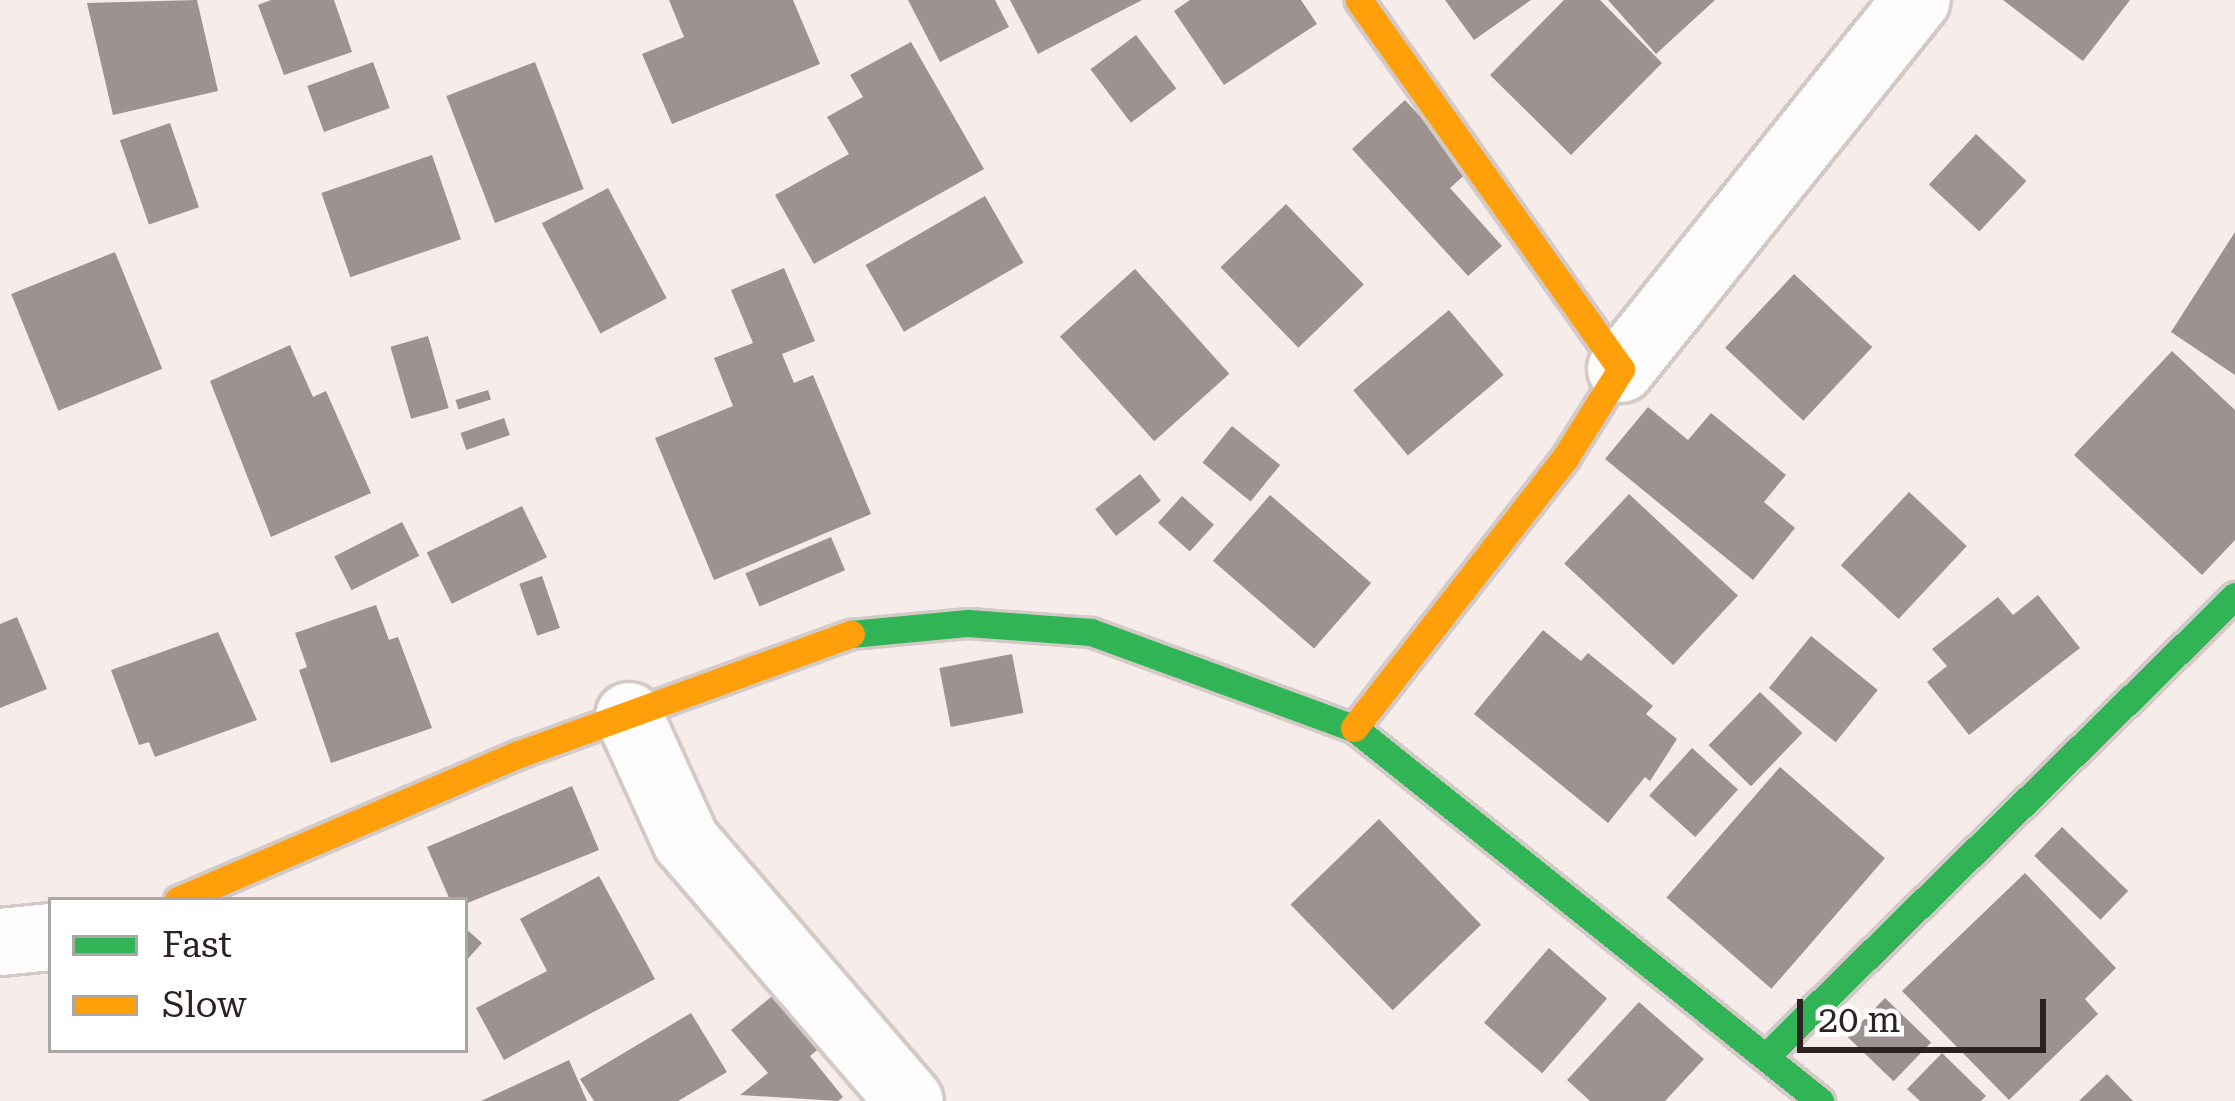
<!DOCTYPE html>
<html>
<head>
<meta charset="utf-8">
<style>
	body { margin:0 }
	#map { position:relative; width:2235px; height:1101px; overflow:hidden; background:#f6ece9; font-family:"Roboto Serif",serif }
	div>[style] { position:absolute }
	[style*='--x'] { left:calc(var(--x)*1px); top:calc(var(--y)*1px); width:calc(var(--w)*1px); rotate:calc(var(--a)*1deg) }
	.building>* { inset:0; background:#9c928f; transform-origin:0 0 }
	.roads { filter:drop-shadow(3px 0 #d3c9c6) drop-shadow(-3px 0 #d3c9c6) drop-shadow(0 3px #d3c9c6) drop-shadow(0 -3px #d3c9c6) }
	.street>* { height:66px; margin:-33px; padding:0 33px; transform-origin:33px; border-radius:33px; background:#fefcfc }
	.fast>* { height:27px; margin:-13.5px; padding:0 13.5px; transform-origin:13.5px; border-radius:13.5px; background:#30b455 }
	.slow>* { height:27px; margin:-13.5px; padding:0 13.5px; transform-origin:13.5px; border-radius:13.5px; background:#ff9f0a }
	span { translate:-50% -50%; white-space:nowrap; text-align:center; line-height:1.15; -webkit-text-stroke:12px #fff; paint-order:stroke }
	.legend { position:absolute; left:48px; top:897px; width:420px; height:156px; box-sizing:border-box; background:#fff; border:3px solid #aba7a5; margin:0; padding:15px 21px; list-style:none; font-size:36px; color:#2d221f }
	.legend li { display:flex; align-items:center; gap:24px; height:60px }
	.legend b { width:60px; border:3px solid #aba7a5 }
	.scale { position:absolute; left:1797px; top:999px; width:249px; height:54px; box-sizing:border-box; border:6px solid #2d221f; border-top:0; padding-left:15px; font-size:36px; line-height:42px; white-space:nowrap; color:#2d221f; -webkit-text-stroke:9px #fff; paint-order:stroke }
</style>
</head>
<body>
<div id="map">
	<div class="building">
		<div style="clip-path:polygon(197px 0,218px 91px,113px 115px,87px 3px)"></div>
		<div style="clip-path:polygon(271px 0,334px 0,352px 52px,284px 75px,258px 5px)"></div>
		<div style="clip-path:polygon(669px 0,793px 0,820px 64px,672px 124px,642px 54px,684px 37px)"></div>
		<div style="clip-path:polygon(908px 0,995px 0,1009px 27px,940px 62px)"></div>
		<div style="clip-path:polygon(1010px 0,1142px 0,1038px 54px)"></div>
		<div style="clip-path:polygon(1190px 0,1301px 0,1317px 24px,1224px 85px,1174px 11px)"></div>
		<div style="clip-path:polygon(1445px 0,1531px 0,1474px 40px)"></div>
		<div style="clip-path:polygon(1564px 0,1600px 0,1662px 63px,1571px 155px,1490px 75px)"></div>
		<div style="clip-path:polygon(1608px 0,1715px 0,1656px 54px)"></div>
		<div style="clip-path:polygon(2003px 0,2130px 0,2083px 61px)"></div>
		<div style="left:1136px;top:35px;width:67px;height:57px;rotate:53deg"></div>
		<div style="clip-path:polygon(911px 42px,984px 169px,814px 264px,775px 195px,849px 154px,827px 117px,863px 97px,850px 75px)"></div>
		<div style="left:373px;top:62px;width:49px;height:70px;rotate:70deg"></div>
		<div style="left:535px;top:62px;width:136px;height:95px;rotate:69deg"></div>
		<div style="clip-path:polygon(1405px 100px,1470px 170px,1450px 188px,1502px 246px,1468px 276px,1352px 149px)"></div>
		<div style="left:170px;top:123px;width:89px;height:53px;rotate:71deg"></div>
		<div style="left:1976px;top:134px;width:69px;height:69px;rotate:43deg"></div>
		<div style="left:432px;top:155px;width:89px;height:117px;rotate:71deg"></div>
		<div style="left:608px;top:188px;width:125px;height:75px;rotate:62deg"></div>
		<div style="left:985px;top:196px;width:77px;height:138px;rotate:60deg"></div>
		<div style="left:1286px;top:204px;width:112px;height:91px;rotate:46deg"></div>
		<div style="clip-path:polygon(2235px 232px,2235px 375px,2171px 332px)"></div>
		<div style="left:115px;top:252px;width:126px;height:112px;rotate:68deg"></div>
		<div style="clip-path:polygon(784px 268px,815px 341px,782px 354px,794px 383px,813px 375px,871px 514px,714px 580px,655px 438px,733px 406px,714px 358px,753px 343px,731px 290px)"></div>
		<div style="left:1135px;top:269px;width:141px;height:101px;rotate:48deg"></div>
		<div style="left:1794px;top:274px;width:107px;height:101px;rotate:43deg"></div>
		<div style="left:1449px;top:310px;width:85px;height:125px;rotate:50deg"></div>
		<div style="left:428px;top:336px;width:75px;height:39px;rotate:74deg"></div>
		<div style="clip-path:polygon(290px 345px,313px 397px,326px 391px,371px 493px,271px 537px,210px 381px)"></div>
		<div style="clip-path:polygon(2172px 351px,2235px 410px,2235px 540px,2202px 575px,2074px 455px)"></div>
		<div style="left:488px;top:390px;width:10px;height:34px;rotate:73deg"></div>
		<div style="clip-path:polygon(1648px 407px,1688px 440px,1711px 413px,1786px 475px,1764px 502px,1795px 528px,1753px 580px,1605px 459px)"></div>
		<div style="left:504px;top:418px;width:18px;height:46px;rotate:71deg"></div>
		<div style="left:1232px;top:426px;width:62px;height:47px;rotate:39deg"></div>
		<div style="left:1140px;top:474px;width:34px;height:57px;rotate:52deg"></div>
		<div style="left:1909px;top:492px;width:79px;height:100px;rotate:43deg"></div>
		<div style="left:1629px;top:494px;width:149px;height:95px;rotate:43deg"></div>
		<div style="left:1270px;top:495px;width:134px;height:87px;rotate:41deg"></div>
		<div style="left:1182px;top:496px;width:43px;height:36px;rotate:42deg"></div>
		<div style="left:522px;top:506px;width:57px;height:106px;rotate:64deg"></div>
		<div style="left:402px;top:522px;width:38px;height:76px;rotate:63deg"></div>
		<div style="left:831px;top:537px;width:36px;height:93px;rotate:67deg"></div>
		<div style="left:542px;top:576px;width:55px;height:24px;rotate:71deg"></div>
		<div style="clip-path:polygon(2038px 595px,2080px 648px,1969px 735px,1927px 682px,1947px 666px,1932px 649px,1998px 597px,2013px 615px)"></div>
		<div style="clip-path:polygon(376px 605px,389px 640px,398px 637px,432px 728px,331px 763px,299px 670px,307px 667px,295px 633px)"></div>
		<div style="clip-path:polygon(17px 617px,47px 689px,0 708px,0 624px)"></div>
		<div style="clip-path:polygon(1543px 630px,1581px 661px,1588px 653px,1653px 706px,1646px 714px,1677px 739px,1650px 781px,1645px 777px,1608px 823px,1474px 714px)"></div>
		<div style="clip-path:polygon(218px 632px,257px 720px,155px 757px,149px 742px,139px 745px,111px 670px)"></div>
		<div style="left:1811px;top:636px;width:86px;height:67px;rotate:39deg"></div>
		<div style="left:1012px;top:654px;width:60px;height:74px;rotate:79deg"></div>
		<div style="left:1760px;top:692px;width:59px;height:74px;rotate:44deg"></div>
		<div style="left:1692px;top:748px;width:62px;height:64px;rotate:42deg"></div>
		<div style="left:1780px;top:767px;width:139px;height:173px;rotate:41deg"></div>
		<div style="clip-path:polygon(572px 786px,599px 850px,465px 904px,450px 900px,427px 847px)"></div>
		<div style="left:1379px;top:819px;width:147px;height:123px;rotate:46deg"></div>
		<div style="left:2062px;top:827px;width:92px;height:40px;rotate:44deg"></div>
		<div style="clip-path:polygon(2025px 873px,2116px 968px,2085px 999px,2098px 1014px,2009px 1100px,1902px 991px)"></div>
		<div style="clip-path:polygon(599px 876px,655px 979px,504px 1060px,476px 1008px,547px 971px,520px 919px)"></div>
		<div style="clip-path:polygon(465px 928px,482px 943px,465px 962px)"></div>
		<div style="left:1549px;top:948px;width:77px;height:99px;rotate:41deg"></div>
		<div style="clip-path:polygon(777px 992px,822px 1046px,810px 1056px,843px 1097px,838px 1101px,740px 1095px,768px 1073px,731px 1030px)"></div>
		<div style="left:1885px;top:998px;width:64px;height:54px;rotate:44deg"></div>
		<div style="clip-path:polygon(1639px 1002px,1704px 1059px,1665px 1101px,1590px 1101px,1567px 1080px)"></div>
		<div style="clip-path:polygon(691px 1013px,727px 1072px,678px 1101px,594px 1101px,580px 1079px)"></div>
		<div style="clip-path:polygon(1942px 1053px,1986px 1096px,1981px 1101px,1920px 1101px,1907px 1089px)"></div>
		<div style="clip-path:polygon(569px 1060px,587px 1101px,481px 1101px)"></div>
		<div style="clip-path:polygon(2107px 1074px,2133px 1101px,2079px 1101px)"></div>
	</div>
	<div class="roads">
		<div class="street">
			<div style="--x:1621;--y:369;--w:473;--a:-51.3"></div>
			<div style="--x:629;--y:716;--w:137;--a:65.5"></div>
			<div style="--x:686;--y:841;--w:343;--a:49.3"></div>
			<div style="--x:0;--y:942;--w:51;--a:-5.6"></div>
		</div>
		<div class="fast">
			<div style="--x:851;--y:634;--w:118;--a:-5.4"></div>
			<div style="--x:968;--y:623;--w:123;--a:4.2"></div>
			<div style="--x:1091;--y:632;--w:280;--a:20.1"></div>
			<div style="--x:1354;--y:728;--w:597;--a:38.67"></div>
			<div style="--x:1766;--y:1056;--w:657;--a:-44.44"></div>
		</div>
		<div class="slow">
			<div style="--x:1354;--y:728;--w:343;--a:-52"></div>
			<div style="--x:1565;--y:458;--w:105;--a:-57.8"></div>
			<div style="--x:1621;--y:369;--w:453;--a:-125.4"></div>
			<div style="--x:178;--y:900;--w:371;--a:-23.2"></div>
			<div style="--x:519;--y:754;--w:353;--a:-19.9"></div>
		</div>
	</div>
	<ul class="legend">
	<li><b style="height:15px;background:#30b455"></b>Fast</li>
	<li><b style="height:15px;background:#ff9f0a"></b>Slow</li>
	</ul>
	<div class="scale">20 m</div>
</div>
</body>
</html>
